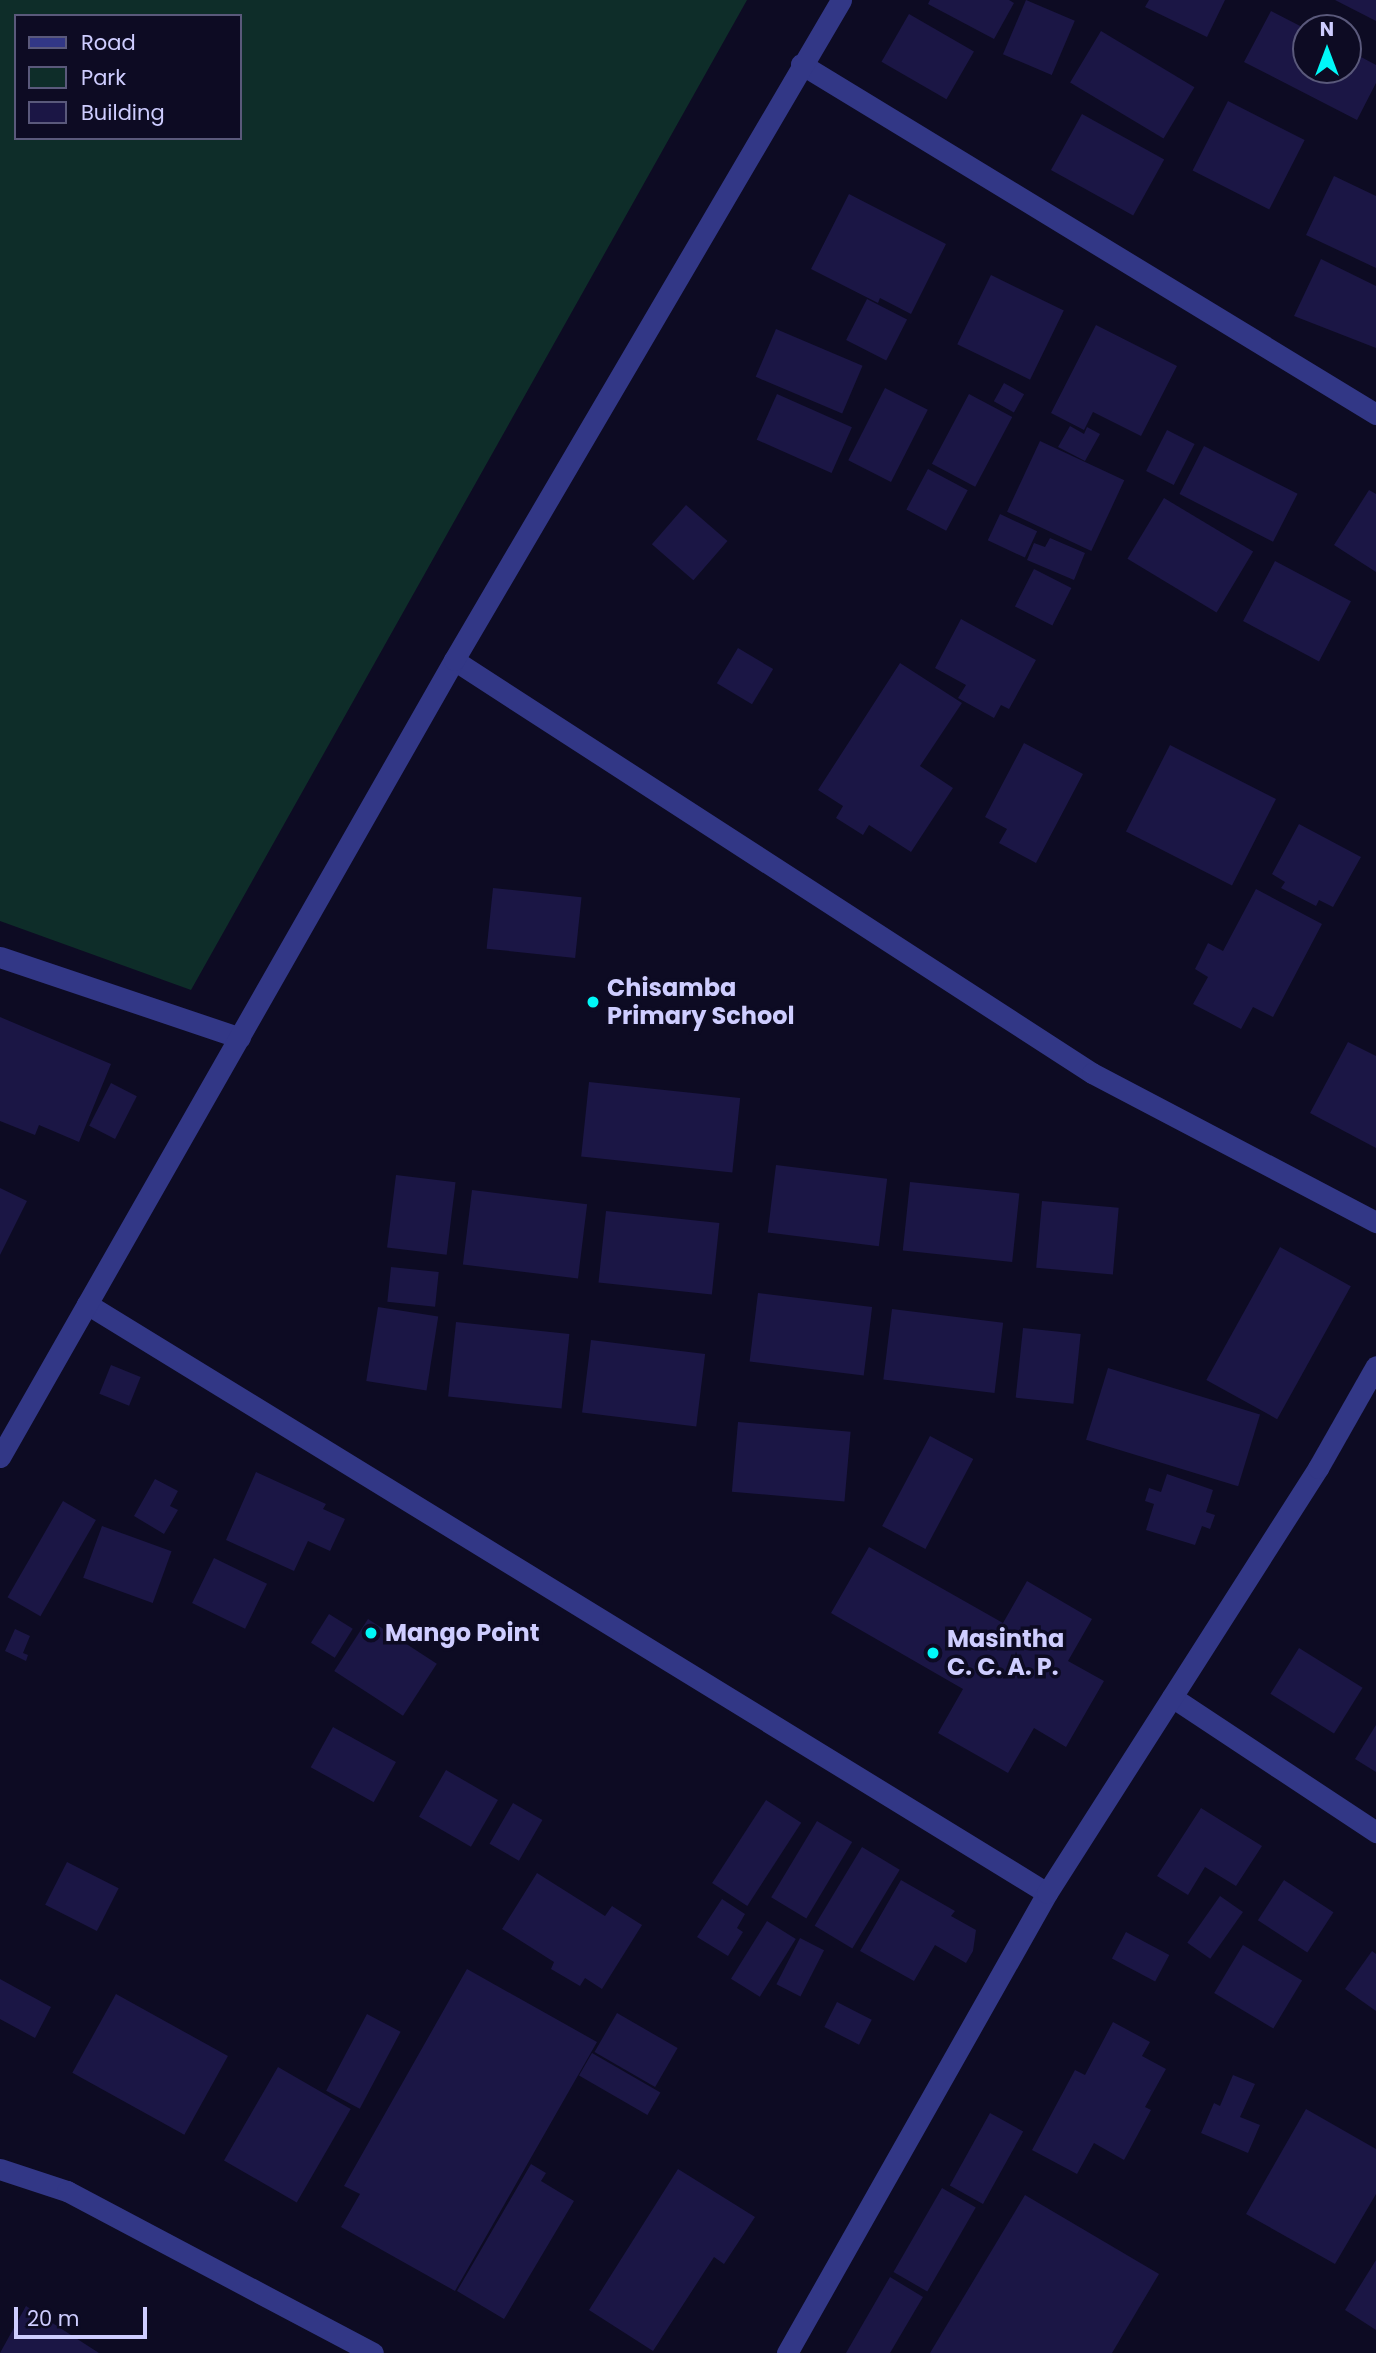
<!DOCTYPE html>
<html>
<head>
<meta charset="utf-8">
<style>
	body { margin:0 }
	#map { position:relative; width:1376px; height:2353px; overflow:hidden; background:#0d0b23; font-family:Poppins,sans-serif }
	div>[style] { position:absolute }
	[style*='--x'] { left:calc(var(--x)*1px); top:calc(var(--y)*1px); width:calc(var(--w)*1px); rotate:calc(var(--a)*1deg) }
	.green>* { inset:0; background:#0e2d29 }
	.building>* { inset:0; background:#1b1645; transform-origin:0 0 }
	.minor>* { height:21px; margin:-10.5px; padding:0 10.5px; transform-origin:10.5px; border-radius:10.5px; background:#323786 }
	.dots>* { width:19px; height:19px; translate:-50% -50%; box-sizing:border-box; border:4px solid #0d0b23; border-radius:50% }
	span { translate:-50% -50%; white-space:nowrap; text-align:center; line-height:1.15; -webkit-text-stroke:7px #0d0b23; paint-order:stroke }
	.poi-label { font-size:24px; color:#cecdff; font-weight:700 }
	.left { translate:0 -50%; text-align:left }
	.legend { position:absolute; left:14px; top:14px; width:228px; height:126px; box-sizing:border-box; background:#0d0b23; border:2px solid #5a597b; margin:0; padding:9px 12px; list-style:none; font-size:21px; color:#cecdff }
	.legend li { display:flex; align-items:center; gap:14px; height:35px }
	.legend b { width:35px; border:2px solid #5a597b }
	.north { position:absolute; left:1292px; top:14px; width:70px; height:70px; box-sizing:border-box; background:#0d0b23; border:2px solid #5a597b; border-radius:50%; rotate:0deg; font-size:19px; font-weight:700; line-height:28px; text-align:center; color:#cecdff }
	.north::after { content:''; display:block; margin:auto; width:24px; height:32px; background:#00f8f8; clip-path:polygon(50% 0,100% 100%,50% 72%,0 100%) }
	.scale { position:absolute; left:14px; top:2307px; width:133px; height:32px; box-sizing:border-box; border:4px solid #cecdff; border-top:0; padding-left:9px; font-size:21px; line-height:24px; white-space:nowrap; color:#cecdff; -webkit-text-stroke:5px #0d0b23; paint-order:stroke }
</style>
</head>
<body>
<div id="map">
	<div class="green">
		<div style="clip-path:polygon(evenodd,0 0,747px 0,191px 990px,0 921px,0 0,16px 16px,240px 16px,240px 138px,16px 138px,16px 16px)"></div>
	</div>
	<div class="building">
		<div style="clip-path:polygon(930px 0,1009px 0,1014px 3px,994px 39px,928px 4px)"></div>
		<div style="left:1026px;top:0;width:53px;height:59px;rotate:23deg"></div>
		<div style="clip-path:polygon(1149px 0,1225px 0,1207px 37px,1145px 7px)"></div>
		<div style="clip-path:polygon(1335px 0,1376px 0,1376px 21px)"></div>
		<div style="clip-path:polygon(1271px 11px,1306px 29px,1306px 70px,1348px 70px,1348px 50px,1376px 65px,1376px 83px,1357px 120px,1244px 62px)"></div>
		<div style="left:909px;top:14px;width:75px;height:55px;rotate:30deg"></div>
		<div style="left:1101px;top:31px;width:109px;height:60px;rotate:31deg"></div>
		<div style="left:1228px;top:101px;width:86px;height:78px;rotate:27deg"></div>
		<div style="left:1082px;top:114px;width:94px;height:64px;rotate:29deg"></div>
		<div style="clip-path:polygon(1334px 176px,1376px 196px,1376px 268px,1306px 235px)"></div>
		<div style="clip-path:polygon(849px 194px,946px 244px,911px 314px,880px 298px,878px 303px,811px 269px)"></div>
		<div style="clip-path:polygon(1321px 259px,1376px 286px,1376px 348px,1294px 316px)"></div>
		<div style="left:991px;top:275px;width:81px;height:77px;rotate:26deg"></div>
		<div style="left:867px;top:299px;width:45px;height:46px;rotate:27deg"></div>
		<div style="clip-path:polygon(1096px 325px,1177px 366px,1141px 436px,1093px 412px,1084px 430px,1051px 413px)"></div>
		<div style="left:776px;top:329px;width:94px;height:52px;rotate:23deg"></div>
		<div style="left:1004px;top:383px;width:23px;height:21px;rotate:29deg"></div>
		<div style="left:885px;top:388px;width:48px;height:81px;rotate:27deg"></div>
		<div style="left:777px;top:394px;width:82px;height:50px;rotate:24deg"></div>
		<div style="left:969px;top:394px;width:49px;height:79px;rotate:28deg"></div>
		<div style="clip-path:polygon(1070px 426px,1084px 434px,1087px 427px,1100px 434px,1085px 461px,1058px 447px)"></div>
		<div style="left:1167px;top:430px;width:31px;height:46px;rotate:27deg"></div>
		<div style="left:1040px;top:441px;width:93px;height:78px;rotate:25deg"></div>
		<div style="left:1204px;top:446px;width:105px;height:54px;rotate:27deg"></div>
		<div style="left:928px;top:469px;width:45px;height:46px;rotate:28deg"></div>
		<div style="clip-path:polygon(1369px 490px,1376px 494px,1376px 572px,1334px 545px)"></div>
		<div style="left:1164px;top:498px;width:104px;height:71px;rotate:31deg"></div>
		<div style="left:686px;top:505px;width:55px;height:52px;rotate:41deg"></div>
		<div style="left:1000px;top:514px;width:41px;height:29px;rotate:25deg"></div>
		<div style="clip-path:polygon(1050px 538px,1085px 553px,1074px 580px,1027px 560px,1034px 543px,1045px 547px)"></div>
		<div style="left:1275px;top:561px;width:86px;height:68px;rotate:28deg"></div>
		<div style="left:1034px;top:569px;width:42px;height:42px;rotate:27deg"></div>
		<div style="clip-path:polygon(961px 619px,1036px 660px,1009px 709px,1001px 705px,994px 718px,958px 698px,966px 685px,935px 668px)"></div>
		<div style="left:738px;top:648px;width:41px;height:41px;rotate:31deg"></div>
		<div style="clip-path:polygon(900px 663px,962px 703px,920px 766px,953px 788px,911px 852px,869px 825px,863px 835px,836px 818px,843px 806px,818px 790px)"></div>
		<div style="clip-path:polygon(1024px 743px,1083px 774px,1036px 863px,999px 843px,1007px 829px,985px 817px)"></div>
		<div style="left:1170px;top:745px;width:119px;height:97px;rotate:27deg"></div>
		<div style="clip-path:polygon(1299px 824px,1361px 857px,1333px 907px,1319px 900px,1316px 906px,1281px 888px,1285px 882px,1272px 874px)"></div>
		<div style="left:493px;top:888px;width:89px;height:61px;rotate:6deg"></div>
		<div style="clip-path:polygon(1256px 889px,1322px 924px,1273px 1017px,1253px 1007px,1241px 1029px,1193px 1004px,1208px 977px,1195px 969px,1208px 943px,1223px 951px)"></div>
		<div style="clip-path:polygon(0 1017px,111px 1064px,79px 1142px,39px 1125px,35px 1135px,0 1121px)"></div>
		<div style="clip-path:polygon(1348px 1042px,1376px 1056px,1376px 1148px,1310px 1113px)"></div>
		<div style="left:589px;top:1082px;width:152px;height:75px;rotate:6deg"></div>
		<div style="left:111px;top:1083px;width:29px;height:48px;rotate:27deg"></div>
		<div style="left:776px;top:1165px;width:112px;height:68px;rotate:7deg"></div>
		<div style="left:396px;top:1175px;width:60px;height:73px;rotate:7deg"></div>
		<div style="left:910px;top:1182px;width:110px;height:69px;rotate:6deg"></div>
		<div style="clip-path:polygon(0 1188px,27px 1201px,0 1255px)"></div>
		<div style="left:472px;top:1190px;width:116px;height:75px;rotate:7deg"></div>
		<div style="left:1042px;top:1201px;width:77px;height:67px;rotate:5deg"></div>
		<div style="left:606px;top:1211px;width:114px;height:72px;rotate:6deg"></div>
		<div style="left:1280px;top:1247px;width:81px;height:152px;rotate:29deg"></div>
		<div style="left:391px;top:1267px;width:48px;height:35px;rotate:6deg"></div>
		<div style="left:758px;top:1293px;width:115px;height:69px;rotate:7deg"></div>
		<div style="left:378px;top:1307px;width:61px;height:75px;rotate:9deg"></div>
		<div style="left:892px;top:1309px;width:112px;height:71px;rotate:7deg"></div>
		<div style="left:456px;top:1322px;width:114px;height:75px;rotate:6deg"></div>
		<div style="left:1023px;top:1328px;width:58px;height:70px;rotate:6deg"></div>
		<div style="left:591px;top:1340px;width:115px;height:73px;rotate:7deg"></div>
		<div style="left:111px;top:1365px;width:32px;height:31px;rotate:22deg"></div>
		<div style="left:1108px;top:1368px;width:159px;height:75px;rotate:17deg"></div>
		<div style="left:738px;top:1422px;width:113px;height:70px;rotate:5deg"></div>
		<div style="left:930px;top:1436px;width:49px;height:102px;rotate:28deg"></div>
		<div style="clip-path:polygon(256px 1472px,326px 1504px,323px 1509px,345px 1519px,330px 1551px,308px 1541px,294px 1571px,226px 1540px)"></div>
		<div style="clip-path:polygon(1167px 1474px,1213px 1490px,1206px 1512px,1215px 1515px,1210px 1529px,1202px 1526px,1195px 1545px,1146px 1530px,1154px 1504px,1145px 1501px,1149px 1488px,1161px 1492px)"></div>
		<div style="clip-path:polygon(155px 1479px,178px 1491px,170px 1506px,178px 1510px,164px 1534px,134px 1516px)"></div>
		<div style="left:63px;top:1501px;width:38px;height:111px;rotate:30deg"></div>
		<div style="left:102px;top:1526px;width:74px;height:55px;rotate:20deg"></div>
		<div style="clip-path:polygon(869px 1547px,1003px 1623px,1027px 1581px,1092px 1619px,1068px 1661px,1104px 1681px,1066px 1747px,1034px 1728px,1008px 1773px,938px 1733px,963px 1689px,831px 1613px)"></div>
		<div style="left:214px;top:1558px;width:59px;height:50px;rotate:26deg"></div>
		<div style="left:329px;top:1614px;width:28px;height:34px;rotate:32deg"></div>
		<div style="left:368px;top:1619px;width:82px;height:62px;rotate:33deg"></div>
		<div style="clip-path:polygon(15px 1629px,30px 1636px,23px 1653px,28px 1655px,26px 1661px,5px 1651px)"></div>
		<div style="left:1299px;top:1648px;width:75px;height:54px;rotate:32deg"></div>
		<div style="clip-path:polygon(1376px 1725px,1376px 1772px,1355px 1759px)"></div>
		<div style="left:333px;top:1727px;width:72px;height:46px;rotate:29deg"></div>
		<div style="left:446px;top:1770px;width:60px;height:54px;rotate:30deg"></div>
		<div style="left:766px;top:1800px;width:42px;height:99px;rotate:33deg"></div>
		<div style="left:513px;top:1803px;width:34px;height:47px;rotate:30deg"></div>
		<div style="clip-path:polygon(1201px 1808px,1262px 1846px,1236px 1886px,1205px 1867px,1188px 1895px,1157px 1876px)"></div>
		<div style="left:817px;top:1821px;width:41px;height:89px;rotate:31deg"></div>
		<div style="left:862px;top:1847px;width:44px;height:92px;rotate:31deg"></div>
		<div style="left:67px;top:1862px;width:58px;height:48px;rotate:27deg"></div>
		<div style="clip-path:polygon(537px 1873px,605px 1916px,612px 1906px,642px 1925px,602px 1989px,585px 1978px,580px 1986px,551px 1969px,554px 1962px,502px 1929px)"></div>
		<div style="clip-path:polygon(901px 1880px,955px 1911px,951px 1916px,976px 1930px,973px 1951px,966px 1963px,935px 1945px,914px 1981px,860px 1951px)"></div>
		<div style="left:1284px;top:1880px;width:59px;height:48px;rotate:33deg"></div>
		<div style="left:1220px;top:1896px;width:28px;height:57px;rotate:35deg"></div>
		<div style="clip-path:polygon(722px 1899px,745px 1914px,737px 1928px,743px 1932px,728px 1956px,697px 1937px)"></div>
		<div style="left:767px;top:1921px;width:34px;height:68px;rotate:32deg"></div>
		<div style="left:1126px;top:1932px;width:49px;height:30px;rotate:28deg"></div>
		<div style="left:800px;top:1938px;width:27px;height:52px;rotate:27deg"></div>
		<div style="left:1243px;top:1945px;width:69px;height:56px;rotate:31deg"></div>
		<div style="clip-path:polygon(1372px 1951px,1376px 1954px,1376px 2011px,1345px 1989px)"></div>
		<div style="clip-path:polygon(467px 1969px,597px 2042px,455px 2291px,341px 2227px,360px 2194px,344px 2186px)"></div>
		<div style="clip-path:polygon(0 1979px,51px 2007px,35px 2038px,0 2019px)"></div>
		<div style="left:116px;top:1994px;width:128px;height:90px;rotate:29deg"></div>
		<div style="left:837px;top:2002px;width:39px;height:28px;rotate:27deg"></div>
		<div style="left:617px;top:2013px;width:70px;height:45px;rotate:30deg"></div>
		<div style="left:367px;top:2014px;width:38px;height:87px;rotate:28deg"></div>
		<div style="clip-path:polygon(1113px 2022px,1150px 2042px,1142px 2056px,1166px 2069px,1145px 2107px,1151px 2110px,1124px 2160px,1094px 2143px,1077px 2174px,1032px 2150px,1075px 2070px,1085px 2075px)"></div>
		<div style="left:592px;top:2053px;width:79px;height:26px;rotate:30deg"></div>
		<div style="left:278px;top:2067px;width:84px;height:108px;rotate:30deg"></div>
		<div style="clip-path:polygon(1233px 2075px,1255px 2084px,1240px 2117px,1260px 2125px,1248px 2153px,1201px 2133px,1214px 2103px,1220px 2106px)"></div>
		<div style="clip-path:polygon(1306px 2109px,1376px 2149px,1376px 2194px,1335px 2264px,1246px 2214px)"></div>
		<div style="left:990px;top:2113px;width:38px;height:83px;rotate:29deg"></div>
		<div style="clip-path:polygon(531px 2164px,546px 2173px,541px 2181px,574px 2201px,504px 2319px,457px 2291px)"></div>
		<div style="clip-path:polygon(678px 2169px,755px 2217px,724px 2264px,714px 2257px,653px 2351px,589px 2310px)"></div>
		<div style="left:942px;top:2188px;width:39px;height:97px;rotate:30deg"></div>
		<div style="clip-path:polygon(1025px 2195px,1159px 2274px,1112px 2353px,930px 2353px)"></div>
		<div style="clip-path:polygon(1376px 2260px,1376px 2330px,1345px 2310px)"></div>
		<div style="clip-path:polygon(890px 2277px,923px 2297px,890px 2353px,846px 2353px)"></div>
		<div style="clip-path:polygon(26px 2306px,99px 2353px,0 2353px)"></div>
	</div>
	<div class="minor">
		<div style="--x:801;--y:64;--w:673;--a:31.33"></div>
		<div style="--x:454;--y:660;--w:760;--a:32.92"></div>
		<div style="--x:1092;--y:1073;--w:321;--a:27.7"></div>
		<div style="--x:0;--y:957;--w:253;--a:18.6"></div>
		<div style="--x:87;--y:1304;--w:1126;--a:31.53"></div>
		<div style="--x:0;--y:1457;--w:917;--a:-60.33"></div>
		<div style="--x:454;--y:660;--w:765;--a:-59.61"></div>
		<div style="--x:1172;--y:1697;--w:245;--a:33.5"></div>
		<div style="--x:0;--y:2169;--w:71;--a:18.2"></div>
		<div style="--x:67;--y:2191;--w:346;--a:27.9"></div>
		<div style="--x:787;--y:2353;--w:528;--a:-60.52"></div>
		<div style="--x:1047;--y:1893;--w:504;--a:-57.48"></div>
		<div style="--x:1318;--y:1468;--w:117;--a:-60.4"></div>
	</div>
	<div class="dots">
		<div style="left:593px;top:1002px;background:#00f8f8"></div>
		<div style="left:371px;top:1633px;background:#00f8f8"></div>
		<div style="left:933px;top:1653px;background:#00f8f8"></div>
	</div>
	<div class="poi-label">
		<span class="left" style="left:607px;top:1002px">Chisamba<br>Primary School</span>
		<span class="left" style="left:385px;top:1633px">Mango Point</span>
		<span class="left" style="left:947px;top:1653px">Masintha<br>C. C. A. P.</span>
	</div>
	<ul class="legend">
	<li><b style="height:9px;background:#323786"></b>Road</li>
	<li><b style="height:19px;background:#0e2d29"></b>Park</li>
	<li><b style="height:19px;background:#1b1645"></b>Building</li>
	</ul>
	<div class="north">N</div>
	<div class="scale">20 m</div>
</div>
</body>
</html>
